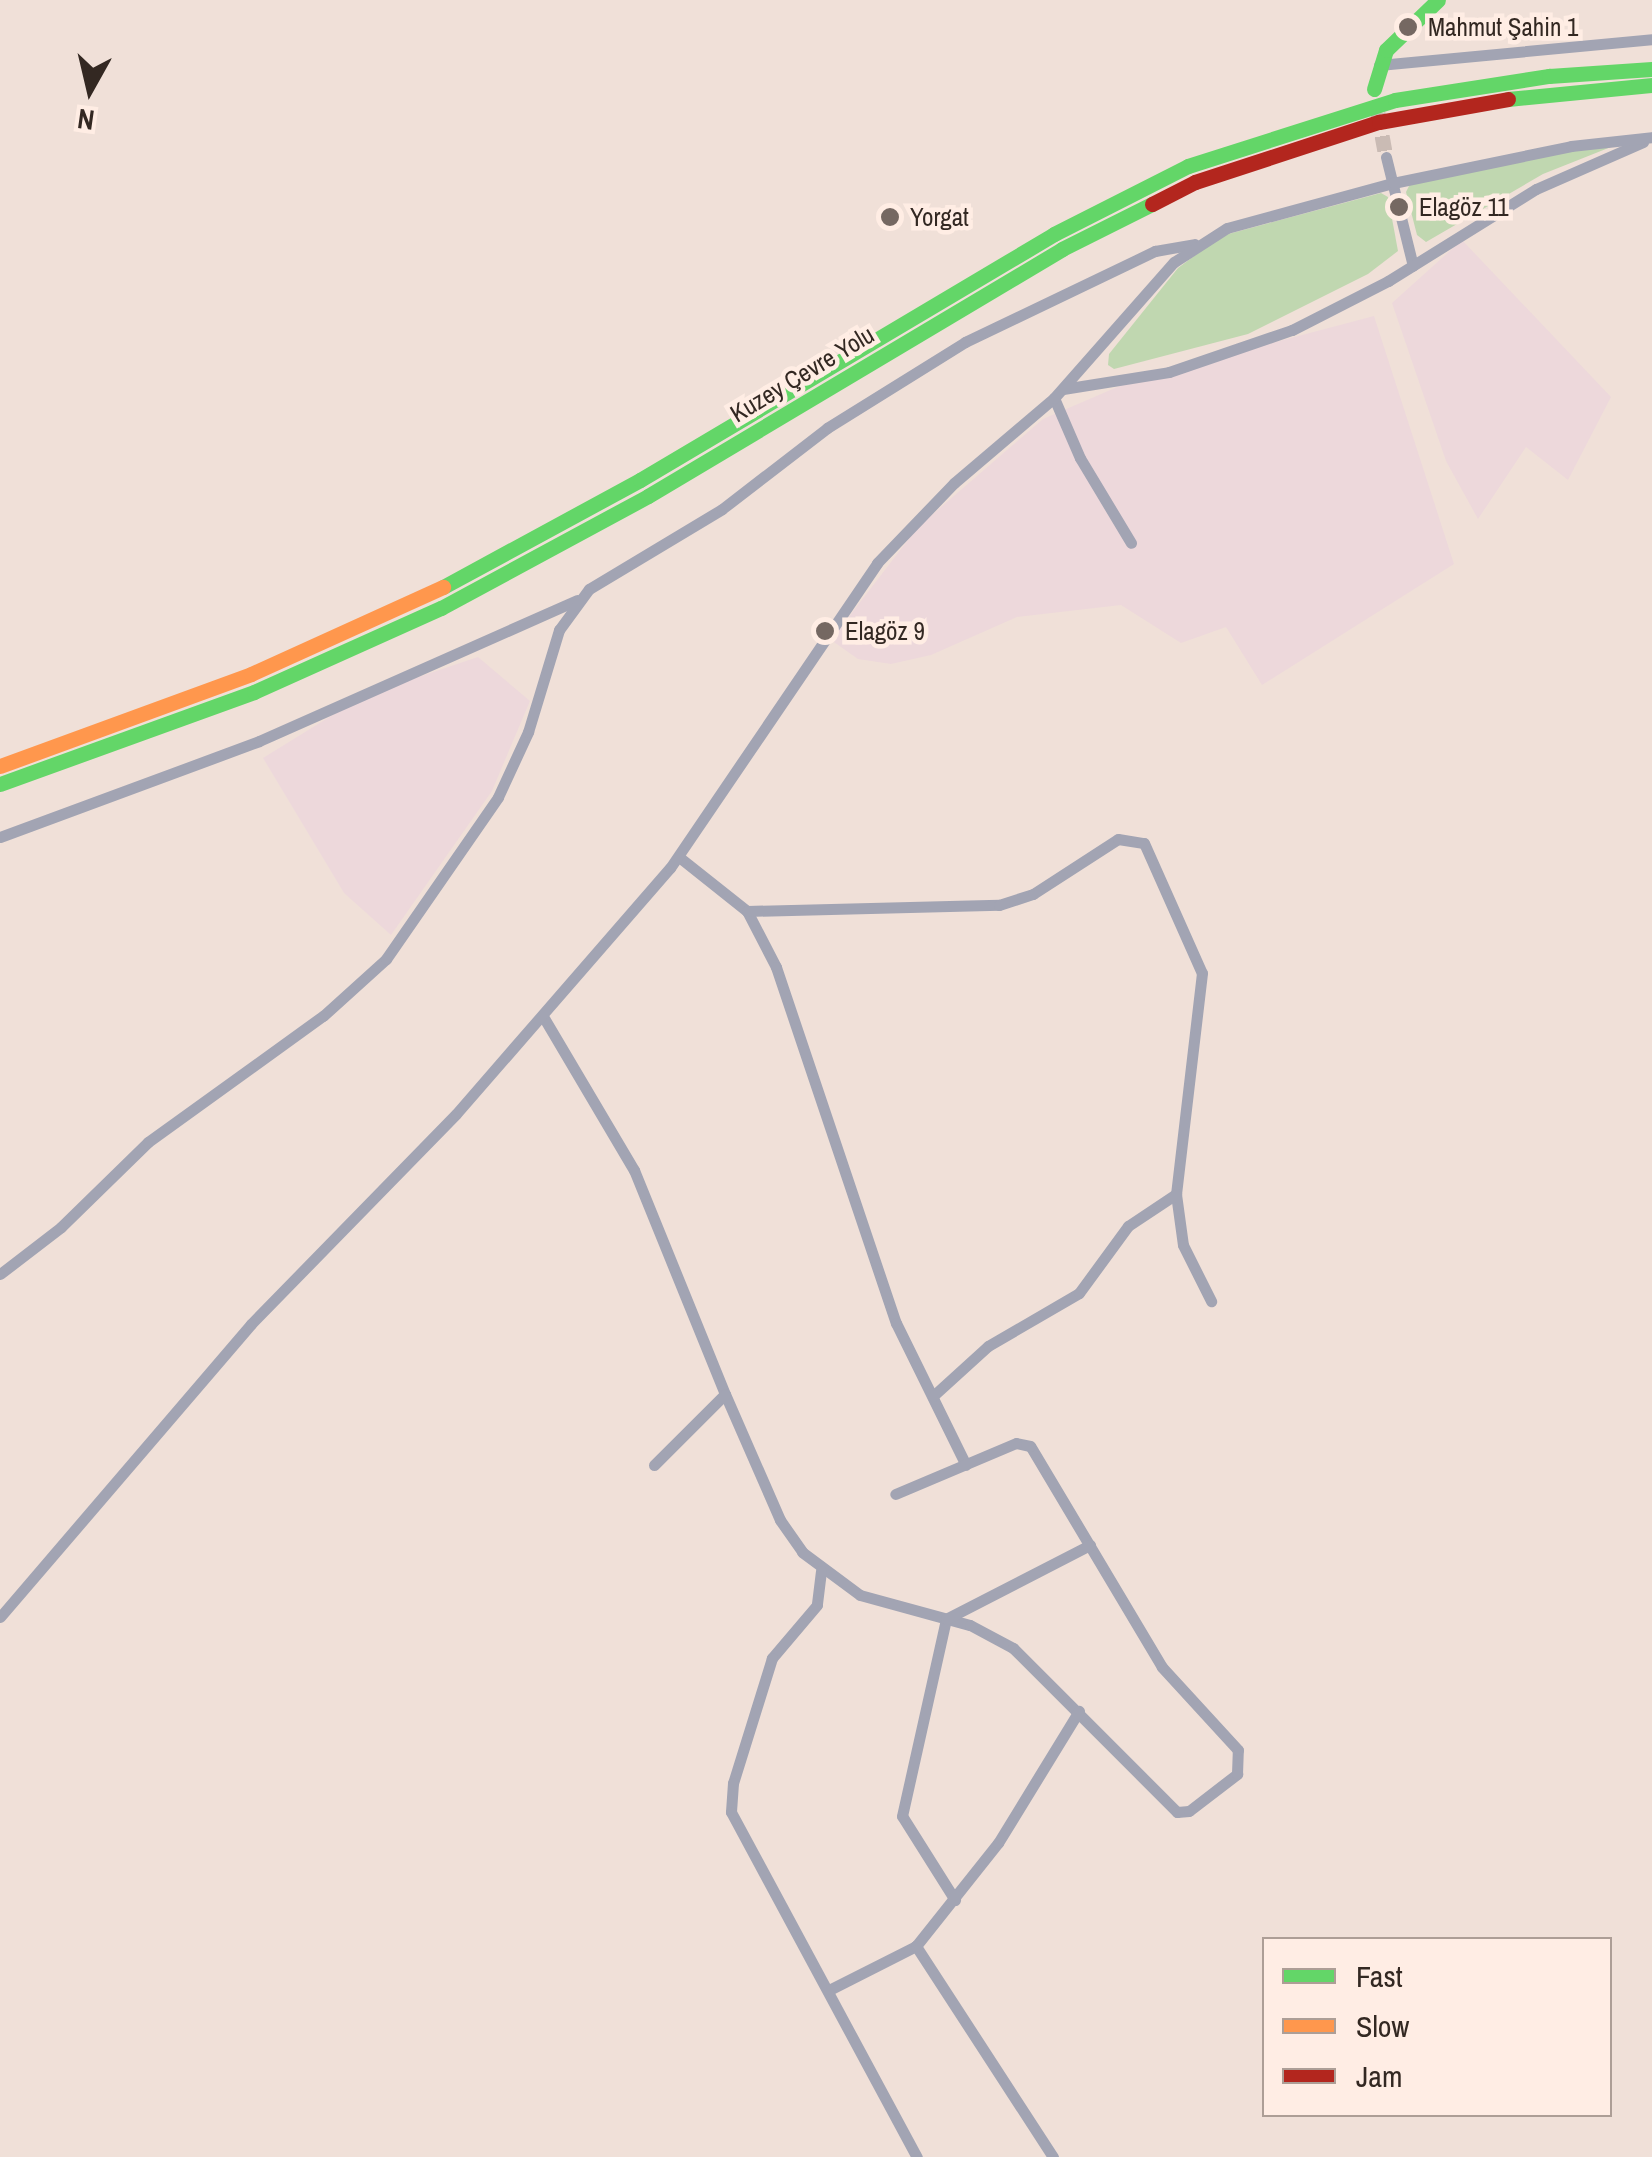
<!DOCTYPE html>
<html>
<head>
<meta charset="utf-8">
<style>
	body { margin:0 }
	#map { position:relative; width:1652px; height:2157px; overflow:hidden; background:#f0e0d8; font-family:"Archivo Narrow",sans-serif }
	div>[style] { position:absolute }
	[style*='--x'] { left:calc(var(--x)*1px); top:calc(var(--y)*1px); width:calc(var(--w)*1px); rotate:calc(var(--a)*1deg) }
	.industrial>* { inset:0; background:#edd8db }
	.green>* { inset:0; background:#c0d7b0 }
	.secondary-tunnel>* { height:15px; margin-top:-7.5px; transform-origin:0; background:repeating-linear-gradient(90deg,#cabbb4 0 15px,transparent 0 23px) }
	.street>* { height:11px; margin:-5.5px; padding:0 5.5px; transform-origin:5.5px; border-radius:5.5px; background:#a2a4b3 }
	.fast>* { height:15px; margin:-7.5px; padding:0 7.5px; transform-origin:7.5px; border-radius:7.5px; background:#63d668 }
	.slow>* { height:15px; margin:-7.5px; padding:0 7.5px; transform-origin:7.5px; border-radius:7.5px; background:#ff974d }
	.jam>* { height:15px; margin:-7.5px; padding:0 7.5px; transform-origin:7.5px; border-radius:7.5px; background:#b3261e }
	.dots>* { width:28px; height:28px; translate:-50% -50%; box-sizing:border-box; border:5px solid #ffede4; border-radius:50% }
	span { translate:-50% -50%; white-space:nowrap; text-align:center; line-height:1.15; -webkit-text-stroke:9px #ffede4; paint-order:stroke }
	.poi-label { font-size:25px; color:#332822 }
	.left { translate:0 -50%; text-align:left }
	.street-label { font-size:25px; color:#332822 }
	.legend { position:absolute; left:1262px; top:1937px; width:350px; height:180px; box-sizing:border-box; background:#ffede4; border:2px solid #ad9e96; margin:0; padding:12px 18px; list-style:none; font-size:30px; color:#332822 }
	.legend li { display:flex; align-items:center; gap:20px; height:50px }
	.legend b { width:50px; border:2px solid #ad9e96 }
	.north { position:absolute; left:40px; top:40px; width:100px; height:100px; -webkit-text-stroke:8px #ffede4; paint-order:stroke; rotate:188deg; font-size:28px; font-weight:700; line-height:40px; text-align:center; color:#332822 }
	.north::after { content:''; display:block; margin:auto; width:35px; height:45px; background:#332822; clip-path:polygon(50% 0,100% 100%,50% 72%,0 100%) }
</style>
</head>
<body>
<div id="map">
	<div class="industrial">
		<div style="clip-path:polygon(1462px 240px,1611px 397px,1568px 480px,1526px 447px,1478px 519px,1446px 461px,1392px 303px)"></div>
		<div style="clip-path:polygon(1374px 316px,1454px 564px,1262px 685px,1226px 627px,1181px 643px,1121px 605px,1017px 617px,931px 655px,891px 664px,858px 659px,831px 640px,918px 527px,1043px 419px,1136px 379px)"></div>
		<div style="clip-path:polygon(478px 657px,530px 701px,492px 791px,391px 935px,344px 893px,263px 758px,365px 695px)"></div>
	</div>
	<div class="green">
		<div style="clip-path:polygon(1621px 143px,1543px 174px,1426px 242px,1417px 235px,1406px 192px,1410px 184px,1570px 147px)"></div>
		<div style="clip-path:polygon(1381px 193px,1388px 197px,1398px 251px,1368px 274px,1248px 334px,1114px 369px,1108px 365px,1109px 354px,1178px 268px,1221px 236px)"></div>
	</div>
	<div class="secondary-tunnel">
		<div style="--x:1378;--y:113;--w:45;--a:79.7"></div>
	</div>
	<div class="street">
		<div style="--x:1379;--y:65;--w:274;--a:-5.4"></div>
		<div style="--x:1386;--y:157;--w:112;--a:76.1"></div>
		<div style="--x:1063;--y:389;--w:107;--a:-9.1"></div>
		<div style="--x:1169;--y:372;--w:130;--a:-18.9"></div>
		<div style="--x:1292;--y:330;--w:108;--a:-27"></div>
		<div style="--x:1388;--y:281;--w:174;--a:-31.9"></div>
		<div style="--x:1536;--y:189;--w:117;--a:-23.7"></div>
		<div style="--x:1054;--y:398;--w:65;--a:66.6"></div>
		<div style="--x:1080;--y:458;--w:99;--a:59"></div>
		<div style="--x:0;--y:837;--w:276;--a:-20.3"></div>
		<div style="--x:259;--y:741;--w:348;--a:-23.9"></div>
		<div style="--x:679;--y:857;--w:87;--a:38.5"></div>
		<div style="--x:747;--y:911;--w:63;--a:62.6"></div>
		<div style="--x:776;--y:967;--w:376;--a:71.4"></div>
		<div style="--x:896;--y:1323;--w:158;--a:63.8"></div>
		<div style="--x:747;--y:911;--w:252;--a:-1.4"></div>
		<div style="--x:999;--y:905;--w:36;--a:-18"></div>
		<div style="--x:1033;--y:894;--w:101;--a:-32.9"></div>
		<div style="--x:1118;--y:839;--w:26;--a:9"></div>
		<div style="--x:1144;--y:843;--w:142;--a:66"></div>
		<div style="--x:1202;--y:973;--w:223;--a:96.7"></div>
		<div style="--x:1176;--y:1194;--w:51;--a:82.2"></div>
		<div style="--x:1183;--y:1245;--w:63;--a:63.4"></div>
		<div style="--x:544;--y:1018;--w:177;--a:59.4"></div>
		<div style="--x:634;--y:1170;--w:242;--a:67.9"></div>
		<div style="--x:725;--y:1394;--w:137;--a:66.4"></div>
		<div style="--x:780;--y:1520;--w:39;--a:55"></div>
		<div style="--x:802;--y:1552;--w:72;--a:36.6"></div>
		<div style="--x:860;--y:1595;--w:114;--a:15.3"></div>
		<div style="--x:970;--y:1625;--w:49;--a:28.1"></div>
		<div style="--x:1013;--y:1648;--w:232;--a:45"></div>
		<div style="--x:1177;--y:1812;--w:12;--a:-5"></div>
		<div style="--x:1189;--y:1811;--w:61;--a:-37.6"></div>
		<div style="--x:1237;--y:1774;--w:24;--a:-88"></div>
		<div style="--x:1238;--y:1750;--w:113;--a:-132.5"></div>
		<div style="--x:1162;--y:1667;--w:257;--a:-120.8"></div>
		<div style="--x:1030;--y:1446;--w:14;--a:-168"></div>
		<div style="--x:1016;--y:1443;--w:131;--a:157.1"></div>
		<div style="--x:0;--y:1274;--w:77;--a:-37.6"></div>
		<div style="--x:61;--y:1227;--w:122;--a:-44.3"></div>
		<div style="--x:148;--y:1142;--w:216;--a:-35.8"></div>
		<div style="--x:323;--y:1016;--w:85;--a:-42.1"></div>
		<div style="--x:386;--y:959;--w:197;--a:-55.3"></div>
		<div style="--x:498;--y:797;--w:72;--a:-65.2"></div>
		<div style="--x:528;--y:732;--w:107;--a:-73.1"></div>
		<div style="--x:559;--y:630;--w:51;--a:-53.8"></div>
		<div style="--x:589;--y:589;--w:155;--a:-31"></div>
		<div style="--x:722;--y:509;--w:133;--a:-37.6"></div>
		<div style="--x:827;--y:428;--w:163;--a:-31.9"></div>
		<div style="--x:965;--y:342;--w:211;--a:-25.6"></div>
		<div style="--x:1155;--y:251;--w:40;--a:-10"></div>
		<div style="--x:933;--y:1396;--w:74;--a:-42.3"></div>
		<div style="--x:988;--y:1346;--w:105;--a:-30.2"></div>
		<div style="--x:1079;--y:1293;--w:83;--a:-53.8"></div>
		<div style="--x:1128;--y:1226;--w:58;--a:-33.7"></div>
		<div style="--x:654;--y:1465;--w:100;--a:-45"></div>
		<div style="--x:821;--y:1571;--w:34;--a:97"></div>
		<div style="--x:817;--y:1605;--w:70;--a:130.3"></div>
		<div style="--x:772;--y:1658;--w:131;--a:107.3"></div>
		<div style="--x:733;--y:1783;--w:29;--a:94"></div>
		<div style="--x:731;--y:1812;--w:392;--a:61.7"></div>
		<div style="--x:0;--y:1617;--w:386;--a:-49.4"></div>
		<div style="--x:251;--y:1324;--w:293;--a:-45.7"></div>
		<div style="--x:456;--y:1114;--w:326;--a:-49"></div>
		<div style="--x:670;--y:868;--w:369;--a:-55.8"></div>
		<div style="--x:877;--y:563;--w:111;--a:-46.1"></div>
		<div style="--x:954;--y:483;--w:131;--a:-40.4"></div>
		<div style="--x:1054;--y:398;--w:181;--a:-48.6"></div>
		<div style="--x:1174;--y:262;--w:63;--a:-32.7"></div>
		<div style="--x:1227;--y:228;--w:172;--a:-15.2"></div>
		<div style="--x:1393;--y:183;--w:182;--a:-11.7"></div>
		<div style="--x:1571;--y:146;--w:81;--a:-6.3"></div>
		<div style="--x:955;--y:1900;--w:99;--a:-122.2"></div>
		<div style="--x:902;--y:1816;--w:202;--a:-77.4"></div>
		<div style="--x:946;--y:1619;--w:162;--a:-27.2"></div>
		<div style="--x:831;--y:1989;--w:95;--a:-26.8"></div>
		<div style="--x:1053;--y:2157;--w:252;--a:-123"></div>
		<div style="--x:916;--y:1946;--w:132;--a:-51.5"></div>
		<div style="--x:998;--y:1843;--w:155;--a:-58.5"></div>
	</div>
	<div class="fast">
		<div style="--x:1374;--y:89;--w:41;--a:-72.9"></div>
		<div style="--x:1386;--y:50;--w:72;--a:-43.9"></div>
		<div style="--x:1508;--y:99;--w:145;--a:-5.6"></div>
		<div style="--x:443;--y:587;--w:224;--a:-28.5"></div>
		<div style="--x:640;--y:480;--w:482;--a:-30.7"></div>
		<div style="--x:1054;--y:234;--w:150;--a:-26.9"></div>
		<div style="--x:1188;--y:166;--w:217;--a:-17.7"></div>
		<div style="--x:1395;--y:100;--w:156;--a:-8.9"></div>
		<div style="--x:1549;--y:76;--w:103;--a:-3.9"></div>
		<div style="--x:0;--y:784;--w:270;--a:-19.9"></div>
		<div style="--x:254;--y:692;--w:205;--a:-24.2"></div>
		<div style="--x:441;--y:608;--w:235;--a:-28.4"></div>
		<div style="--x:648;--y:496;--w:482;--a:-30.8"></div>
		<div style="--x:1062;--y:249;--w:101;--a:-26.6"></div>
	</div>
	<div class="slow">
		<div style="--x:0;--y:766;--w:267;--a:-20.1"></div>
		<div style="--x:251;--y:674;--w:211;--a:-24.4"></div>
	</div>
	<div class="jam">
		<div style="--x:1152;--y:204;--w:48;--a:-27.1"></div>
		<div style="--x:1195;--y:182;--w:194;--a:-18.1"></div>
		<div style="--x:1379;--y:122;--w:131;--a:-10.1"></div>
	</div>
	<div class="dots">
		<div style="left:1408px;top:27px;background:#756862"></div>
		<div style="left:1399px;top:207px;background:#756862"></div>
		<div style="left:890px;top:217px;background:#756862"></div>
		<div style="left:825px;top:631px;background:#756862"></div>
	</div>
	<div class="poi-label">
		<span class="left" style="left:1428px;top:27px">Mahmut Şahin 1</span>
		<span class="left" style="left:1419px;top:207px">Elagöz 11</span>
		<span class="left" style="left:910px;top:217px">Yorgat</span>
		<span class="left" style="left:845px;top:631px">Elagöz 9</span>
	</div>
	<div class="street-label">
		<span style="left:802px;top:374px;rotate:-31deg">Kuzey Çevre Yolu</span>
	</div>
	<ul class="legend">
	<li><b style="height:12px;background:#63d668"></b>Fast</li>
	<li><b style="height:12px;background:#ff974d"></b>Slow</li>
	<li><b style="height:12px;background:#b3261e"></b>Jam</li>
	</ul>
	<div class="north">N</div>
</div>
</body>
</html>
